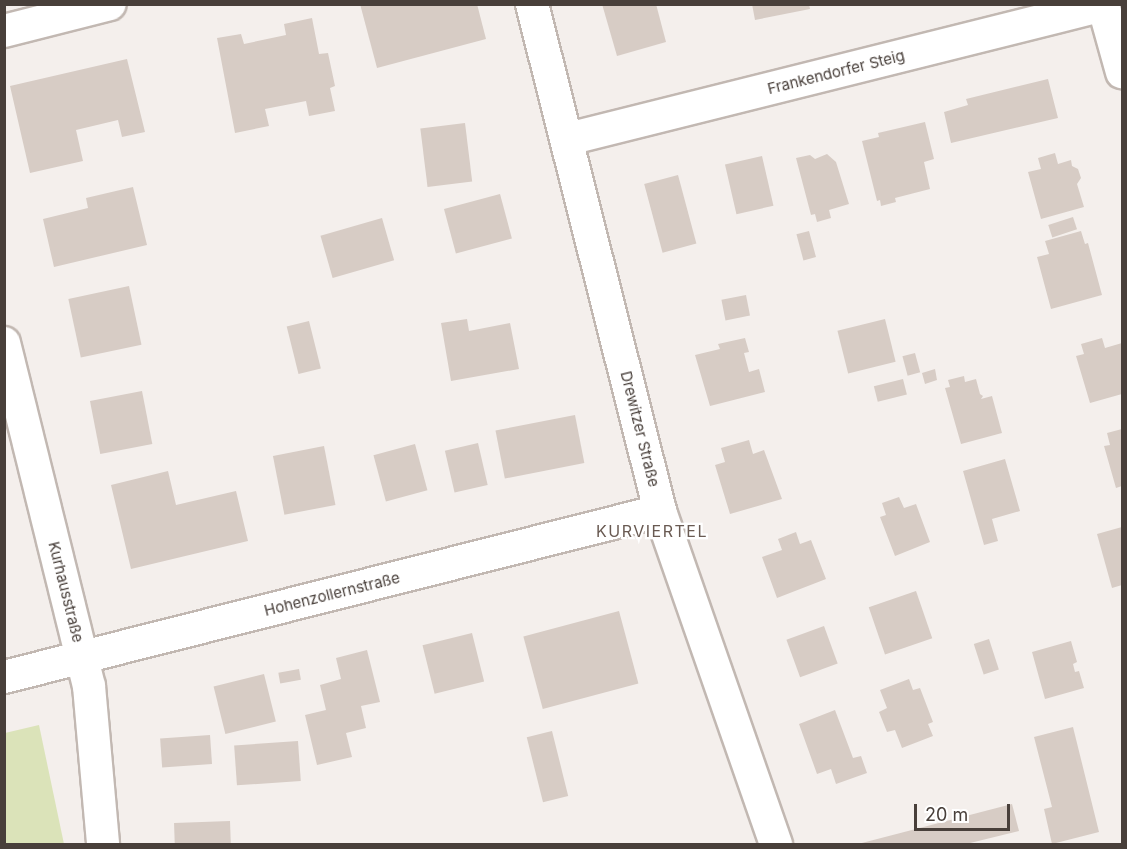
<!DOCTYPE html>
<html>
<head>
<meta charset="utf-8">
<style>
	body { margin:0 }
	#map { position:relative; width:1127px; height:849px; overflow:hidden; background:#f4efec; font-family:Inter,sans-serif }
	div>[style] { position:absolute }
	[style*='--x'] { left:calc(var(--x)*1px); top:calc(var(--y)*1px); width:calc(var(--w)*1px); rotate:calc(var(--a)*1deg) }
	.green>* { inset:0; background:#dbe3b9 }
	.building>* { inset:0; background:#d7ccc5; transform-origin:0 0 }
	.roads { filter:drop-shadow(2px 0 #c2b8b2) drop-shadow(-2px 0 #c2b8b2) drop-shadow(0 2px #c2b8b2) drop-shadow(0 -2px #c2b8b2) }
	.minor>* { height:32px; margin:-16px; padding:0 16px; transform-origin:16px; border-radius:16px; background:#fff }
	span { translate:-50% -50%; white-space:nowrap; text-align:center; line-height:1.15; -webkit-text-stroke:4.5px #fff; paint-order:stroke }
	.street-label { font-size:15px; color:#483f3a }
	.neighbourhood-label { font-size:16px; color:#695a52; letter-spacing:1.5px }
	.frame { position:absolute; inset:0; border:6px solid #483f3a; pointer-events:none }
	.scale { position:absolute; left:914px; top:804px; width:96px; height:27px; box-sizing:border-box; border:3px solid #483f3a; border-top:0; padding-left:8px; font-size:18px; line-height:21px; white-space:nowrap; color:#483f3a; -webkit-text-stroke:4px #fff; paint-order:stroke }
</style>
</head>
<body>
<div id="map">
	<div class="green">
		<div style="clip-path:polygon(39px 725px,64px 844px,5px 844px,5px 733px)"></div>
	</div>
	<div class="building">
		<div style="clip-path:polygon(360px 4px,477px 4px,486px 39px,377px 68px)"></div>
		<div style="clip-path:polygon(602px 4px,656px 4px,666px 42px,617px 56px)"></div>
		<div style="clip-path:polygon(752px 4px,809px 4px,810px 9px,755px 20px)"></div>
		<div style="clip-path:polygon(312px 18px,319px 54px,328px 53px,335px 86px,330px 88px,335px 111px,309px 116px,306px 101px,265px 109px,269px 126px,235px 133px,217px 38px,241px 34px,244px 44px,286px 35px,284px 24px)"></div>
		<div style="clip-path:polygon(127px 59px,145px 132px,122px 137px,118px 120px,76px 130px,83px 161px,30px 173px,10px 86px)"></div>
		<div style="clip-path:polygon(1048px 79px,1058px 118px,951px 143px,944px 112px,968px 105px,966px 99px)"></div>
		<div style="clip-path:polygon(925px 122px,934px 159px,924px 162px,930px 189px,895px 198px,896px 202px,881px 206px,880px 200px,877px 201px,862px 141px,879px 137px,878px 133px)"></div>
		<div style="left:465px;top:123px;width:59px;height:45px;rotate:83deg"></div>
		<div style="clip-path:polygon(1055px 153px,1058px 164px,1071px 160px,1072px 166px,1078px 169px,1081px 178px,1077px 184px,1084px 207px,1041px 219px,1028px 172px,1041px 169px,1038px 158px)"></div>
		<div style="clip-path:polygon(827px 154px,836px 162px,849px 204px,829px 210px,831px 218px,817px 222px,815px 214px,811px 215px,796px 158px,810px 155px,815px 159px)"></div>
		<div style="left:762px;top:156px;width:51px;height:38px;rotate:77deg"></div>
		<div style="left:678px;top:175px;width:71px;height:35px;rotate:75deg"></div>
		<div style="clip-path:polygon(133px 187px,147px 245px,54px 267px,43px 219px,88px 208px,86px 198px)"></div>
		<div style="left:500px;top:194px;width:46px;height:58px;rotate:75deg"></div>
		<div style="left:1073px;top:217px;width:13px;height:26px;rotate:72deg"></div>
		<div style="left:382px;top:218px;width:44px;height:64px;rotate:74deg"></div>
		<div style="left:809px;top:231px;width:27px;height:13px;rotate:75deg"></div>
		<div style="clip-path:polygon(1081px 231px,1085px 244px,1088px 243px,1102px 295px,1051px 309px,1037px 257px,1049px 254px,1045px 241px)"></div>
		<div style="left:129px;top:286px;width:60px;height:62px;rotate:78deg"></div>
		<div style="left:746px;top:295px;width:21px;height:25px;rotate:79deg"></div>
		<div style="clip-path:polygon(467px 319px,469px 331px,510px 323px,519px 369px,451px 381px,441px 323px)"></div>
		<div style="left:885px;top:319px;width:44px;height:49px;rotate:76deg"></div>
		<div style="left:309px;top:321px;width:49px;height:23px;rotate:76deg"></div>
		<div style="clip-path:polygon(745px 338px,749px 352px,744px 353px,749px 372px,759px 369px,765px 392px,710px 406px,695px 355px,720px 349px,718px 344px)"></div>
		<div style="clip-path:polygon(1102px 338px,1105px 348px,1122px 343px,1122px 394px,1090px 403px,1076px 356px,1084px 354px,1081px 344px)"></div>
		<div style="left:915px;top:353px;width:20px;height:13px;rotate:75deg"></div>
		<div style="clip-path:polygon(935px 369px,937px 380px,925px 384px,922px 373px)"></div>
		<div style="clip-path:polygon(964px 376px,965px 382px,976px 379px,980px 394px,983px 396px,981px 399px,992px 396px,1002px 433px,961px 444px,945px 388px,950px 387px,948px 380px)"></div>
		<div style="left:903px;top:379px;width:16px;height:30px;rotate:76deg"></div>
		<div style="left:142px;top:391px;width:54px;height:53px;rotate:79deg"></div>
		<div style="left:575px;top:415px;width:49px;height:81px;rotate:79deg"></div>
		<div style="clip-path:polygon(1122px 429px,1122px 486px,1116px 488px,1104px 446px,1110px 445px,1107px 433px)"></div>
		<div style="clip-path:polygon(749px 440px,753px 454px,764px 450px,782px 499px,730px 514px,715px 465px,725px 462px,721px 448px)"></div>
		<div style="left:478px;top:443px;width:43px;height:34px;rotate:77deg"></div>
		<div style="left:415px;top:444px;width:48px;height:43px;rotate:75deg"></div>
		<div style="left:324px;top:446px;width:60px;height:52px;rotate:79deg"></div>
		<div style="clip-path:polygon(1005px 459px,1020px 511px,992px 519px,998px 541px,984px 545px,963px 471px)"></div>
		<div style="clip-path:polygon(168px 471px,176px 505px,236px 491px,248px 541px,131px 569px,111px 485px)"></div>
		<div style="clip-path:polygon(899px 497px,904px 508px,916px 504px,930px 542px,895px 556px,880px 517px,886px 515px,882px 503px)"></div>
		<div style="clip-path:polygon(1122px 527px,1122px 585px,1112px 588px,1097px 534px)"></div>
		<div style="clip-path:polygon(796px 532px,800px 544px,811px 540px,826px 579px,777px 598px,762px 557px,782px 550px,778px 539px)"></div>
		<div style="left:916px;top:591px;width:50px;height:50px;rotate:71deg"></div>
		<div style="left:619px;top:611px;width:75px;height:99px;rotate:75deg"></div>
		<div style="left:824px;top:626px;width:40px;height:40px;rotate:70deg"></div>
		<div style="left:472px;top:633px;width:50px;height:51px;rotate:76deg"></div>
		<div style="left:989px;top:639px;width:32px;height:16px;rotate:72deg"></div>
		<div style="clip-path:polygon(1071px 641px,1077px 662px,1073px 664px,1075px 672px,1079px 671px,1084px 688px,1045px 699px,1032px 652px)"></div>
		<div style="clip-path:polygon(367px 650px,380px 702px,361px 706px,366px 728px,346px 733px,352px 757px,317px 765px,305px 715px,326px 710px,320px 685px,341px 679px,336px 658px)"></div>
		<div style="left:299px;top:669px;width:11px;height:21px;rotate:80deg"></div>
		<div style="left:264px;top:674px;width:49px;height:52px;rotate:76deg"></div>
		<div style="clip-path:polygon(909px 679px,913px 690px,920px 688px,933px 722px,928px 724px,933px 736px,902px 748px,895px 730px,887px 732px,879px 712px,887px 708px,880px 690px)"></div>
		<div style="clip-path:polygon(835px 710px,853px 758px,861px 756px,867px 773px,836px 784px,831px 769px,817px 774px,799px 724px)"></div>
		<div style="clip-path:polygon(1073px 727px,1099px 832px,1052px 844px,1044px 809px,1052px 807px,1034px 737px)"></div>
		<div style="left:552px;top:731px;width:67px;height:26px;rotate:76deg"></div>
		<div style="left:210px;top:735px;width:29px;height:50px;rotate:86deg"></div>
		<div style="left:298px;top:741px;width:40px;height:64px;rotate:86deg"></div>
		<div style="clip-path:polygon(1012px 804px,1019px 831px,966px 844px,858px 844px)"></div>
		<div style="left:230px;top:821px;width:23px;height:56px;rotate:88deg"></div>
	</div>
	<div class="roads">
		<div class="minor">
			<div style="--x:532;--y:4;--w:523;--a:75.83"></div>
			<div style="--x:660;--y:511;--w:353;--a:70.8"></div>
			<div style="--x:1103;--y:4;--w:71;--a:74.4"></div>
			<div style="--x:4;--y:31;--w:109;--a:-14.3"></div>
			<div style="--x:568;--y:139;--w:552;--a:-14.04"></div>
			<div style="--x:4;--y:343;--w:353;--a:76.1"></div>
			<div style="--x:89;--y:686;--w:159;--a:84.9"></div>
			<div style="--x:4;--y:677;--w:677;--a:-14.2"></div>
		</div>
	</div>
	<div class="street-label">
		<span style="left:836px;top:72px;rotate:-14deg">Frankendorfer Steig</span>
		<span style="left:640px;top:429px;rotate:76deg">Drewitzer Straße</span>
		<span style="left:66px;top:592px;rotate:76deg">Kurhausstraße</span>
		<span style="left:332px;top:594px;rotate:-14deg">Hohenzollernstraße</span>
	</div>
	<div class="neighbourhood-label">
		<span style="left:652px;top:531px">KURVIERTEL</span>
	</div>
	<div class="frame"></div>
	<div class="scale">20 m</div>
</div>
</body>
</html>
